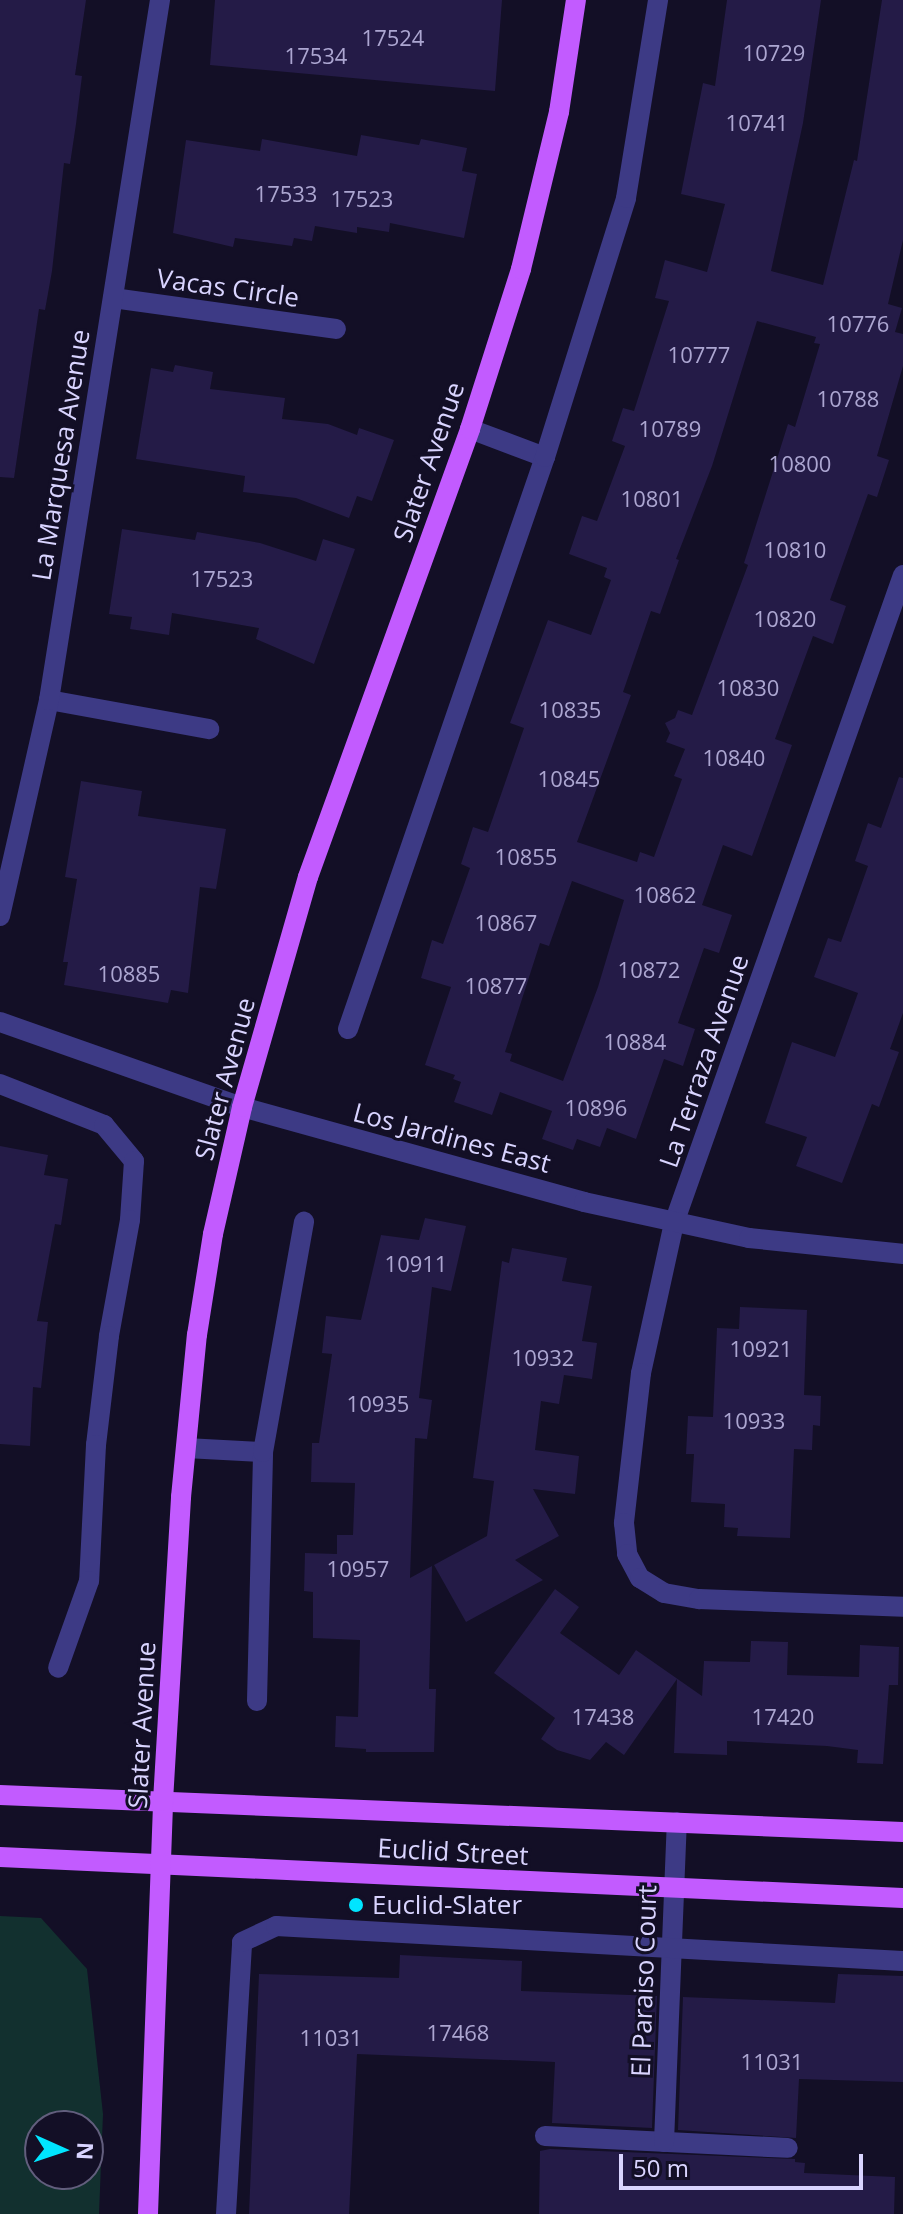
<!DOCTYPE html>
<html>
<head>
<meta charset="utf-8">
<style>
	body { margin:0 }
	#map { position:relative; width:903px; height:2214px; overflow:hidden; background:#130f26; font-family:"Open Sans",sans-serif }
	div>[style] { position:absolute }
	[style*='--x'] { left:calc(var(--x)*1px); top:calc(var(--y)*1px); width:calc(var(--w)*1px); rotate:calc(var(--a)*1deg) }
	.green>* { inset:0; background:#12302f }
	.building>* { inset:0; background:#241b47 }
	.minor>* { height:20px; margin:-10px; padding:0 10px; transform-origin:10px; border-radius:10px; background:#3d3a85 }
	.major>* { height:20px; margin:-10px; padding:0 10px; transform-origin:10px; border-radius:10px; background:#c25bff }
	.dots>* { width:22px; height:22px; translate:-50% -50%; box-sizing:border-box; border:4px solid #130f26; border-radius:50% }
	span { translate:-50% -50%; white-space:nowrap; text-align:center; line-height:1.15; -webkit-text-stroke:6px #130f26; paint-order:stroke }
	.number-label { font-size:22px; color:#aca6d1 }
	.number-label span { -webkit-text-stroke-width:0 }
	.street-label { font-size:26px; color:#d9d4ff }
	.poi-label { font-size:26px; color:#d9d4ff }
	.left { translate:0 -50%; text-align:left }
	.north { position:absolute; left:24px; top:2110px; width:80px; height:80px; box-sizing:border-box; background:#130f26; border:2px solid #625e7d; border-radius:50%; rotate:93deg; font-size:22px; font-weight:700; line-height:32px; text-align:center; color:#d9d4ff }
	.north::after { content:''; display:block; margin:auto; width:28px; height:36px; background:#00e5ff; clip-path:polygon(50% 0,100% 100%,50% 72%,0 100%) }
	.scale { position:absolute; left:619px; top:2154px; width:244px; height:36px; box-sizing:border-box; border:4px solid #d9d4ff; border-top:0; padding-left:10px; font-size:24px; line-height:28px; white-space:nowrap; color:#d9d4ff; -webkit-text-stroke:6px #130f26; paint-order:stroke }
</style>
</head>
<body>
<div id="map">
	<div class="green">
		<div style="clip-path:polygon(evenodd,0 1916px,41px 1918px,87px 1969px,103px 2114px,99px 2214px,0 2214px,0 1916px,40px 2126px,88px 2126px,88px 2174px,40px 2174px,40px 2126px)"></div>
	</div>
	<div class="building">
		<div style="clip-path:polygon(0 0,86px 0,75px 75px,82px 76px,76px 124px,70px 164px,64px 163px,52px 271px,45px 310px,39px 309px,14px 478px,0 477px)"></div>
		<div style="clip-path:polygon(215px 0,502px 0,495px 91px,210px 65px)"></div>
		<div style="clip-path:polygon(evenodd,727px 0,821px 0,803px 123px,771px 271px,823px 285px,854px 160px,857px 161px,882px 0,903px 0,903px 240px,888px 304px,902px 308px,895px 332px,903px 334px,903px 366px,877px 456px,889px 460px,877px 497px,868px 494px,830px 600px,846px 606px,833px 644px,813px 636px,775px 739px,792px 745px,752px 856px,723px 845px,702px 905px,732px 915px,719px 953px,704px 948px,678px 1023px,695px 1029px,683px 1066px,664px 1059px,636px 1139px,607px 1128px,600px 1147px,577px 1139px,573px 1150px,542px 1139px,552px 1111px,500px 1092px,492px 1115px,454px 1102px,461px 1082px,453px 1079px,455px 1075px,425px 1065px,451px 987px,421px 978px,432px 940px,443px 944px,470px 868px,461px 864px,473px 827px,488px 832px,524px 728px,510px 723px,548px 620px,591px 635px,611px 580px,604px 577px,607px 568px,569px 554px,582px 516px,597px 521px,625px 446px,612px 441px,623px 408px,634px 411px,669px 301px,655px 298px,665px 260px,707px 272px,725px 204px,681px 194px,703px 83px,715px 86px,727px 0,757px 321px,816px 337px,814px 343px,820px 344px,795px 427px,788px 424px,744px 563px,748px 565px,692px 715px,678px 710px,675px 718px,665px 723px,670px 733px,666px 742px,685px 749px,674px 776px,682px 779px,654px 857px,640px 852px,637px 862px,577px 842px,631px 695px,623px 692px,651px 611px,660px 614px,679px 560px,676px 559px,712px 466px,757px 321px,727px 0,572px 881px,624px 900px,598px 987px,563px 1081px,510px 1061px,512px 1054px,505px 1052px,540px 943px,549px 946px,572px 881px)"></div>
		<div style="clip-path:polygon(361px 135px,419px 145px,421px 139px,467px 148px,462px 171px,477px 174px,464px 238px,390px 223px,389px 232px,357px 227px,357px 233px,315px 226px,312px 241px,294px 238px,292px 246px,235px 238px,233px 247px,173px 233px,186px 140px,260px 151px,262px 139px,357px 156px)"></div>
		<div style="clip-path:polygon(175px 365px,213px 372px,210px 389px,285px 398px,282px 419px,328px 424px,357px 435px,359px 428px,394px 440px,372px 501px,357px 496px,349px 518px,296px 498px,243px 492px,245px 476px,136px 459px,151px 368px,173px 372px)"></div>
		<div style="clip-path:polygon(122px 529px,195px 540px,197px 532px,260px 543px,316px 561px,323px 539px,355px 549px,314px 664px,256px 639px,259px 628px,172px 613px,169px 635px,130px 629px,132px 617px,109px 614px)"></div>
		<div style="clip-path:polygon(899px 777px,903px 778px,903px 1013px,890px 1049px,899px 1052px,879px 1107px,872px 1104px,842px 1183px,796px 1166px,807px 1137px,765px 1123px,792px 1042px,835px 1057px,858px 993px,814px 977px,828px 938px,841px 942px,868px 866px,855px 861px,868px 823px,881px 828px)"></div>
		<div style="clip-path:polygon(81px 781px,142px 791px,138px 816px,226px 829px,216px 889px,200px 887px,188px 993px,171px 990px,168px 1003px,64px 985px,68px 962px,63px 962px,77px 879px,65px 877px)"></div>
		<div style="clip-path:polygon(0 1146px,48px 1155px,44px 1175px,68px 1179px,61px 1225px,55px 1224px,37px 1321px,48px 1322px,41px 1388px,33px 1387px,30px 1446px,0 1444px)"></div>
		<div style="clip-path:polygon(425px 1218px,466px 1226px,451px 1291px,432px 1287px,419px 1398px,432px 1400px,427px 1439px,415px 1438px,410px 1578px,432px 1566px,429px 1689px,436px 1689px,434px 1752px,366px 1752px,366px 1749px,335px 1747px,336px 1716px,358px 1717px,360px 1640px,313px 1638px,313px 1592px,304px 1591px,305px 1553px,337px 1554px,337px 1535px,353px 1535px,355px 1483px,311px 1482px,312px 1443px,319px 1443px,332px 1354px,322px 1353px,326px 1316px,361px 1320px,381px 1235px,419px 1240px)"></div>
		<div style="clip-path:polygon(512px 1248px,567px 1258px,562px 1281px,592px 1286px,582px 1341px,597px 1343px,592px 1379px,564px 1375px,559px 1404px,541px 1401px,535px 1450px,579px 1456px,575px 1494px,533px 1489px,559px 1536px,515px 1560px,543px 1580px,466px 1622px,434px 1565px,487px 1536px,494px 1481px,473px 1478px,502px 1261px,509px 1263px)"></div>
		<div style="clip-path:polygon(740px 1307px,807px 1310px,804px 1395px,821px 1396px,820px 1426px,813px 1425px,812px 1450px,794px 1449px,790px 1538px,737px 1536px,738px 1528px,724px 1527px,725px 1504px,691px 1502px,694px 1454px,686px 1454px,688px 1416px,713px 1417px,717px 1328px,739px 1329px)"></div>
		<div style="clip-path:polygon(555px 1589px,579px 1607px,560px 1633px,619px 1675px,636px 1650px,702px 1696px,704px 1661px,750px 1662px,751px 1641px,788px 1642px,787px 1675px,859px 1677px,860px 1645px,899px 1647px,898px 1685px,889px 1685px,883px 1764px,857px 1763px,858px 1750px,827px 1746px,727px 1741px,727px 1755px,674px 1753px,677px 1679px,624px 1755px,606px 1742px,590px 1760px,557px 1750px,541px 1739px,555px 1718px,494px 1673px)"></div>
		<div style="clip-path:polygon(400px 1955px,522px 1961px,521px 1991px,657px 1996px,652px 2128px,552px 2123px,555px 2062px,357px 2054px,349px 2214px,249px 2214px,259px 1974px,399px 1978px)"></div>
		<div style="clip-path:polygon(838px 1974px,903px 1976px,903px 2082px,799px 2079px,796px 2138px,678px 2130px,683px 1997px,835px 2003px)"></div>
		<div style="clip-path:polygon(550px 2149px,795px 2159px,795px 2162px,805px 2163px,804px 2173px,895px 2177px,894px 2214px,539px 2214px,540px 2151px)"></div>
	</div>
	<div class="minor">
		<div style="--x:113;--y:298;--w:225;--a:7.9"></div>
		<div style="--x:470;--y:429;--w:80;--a:20.5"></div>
		<div style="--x:903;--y:575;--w:687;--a:109.46"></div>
		<div style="--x:674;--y:1223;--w:154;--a:102.4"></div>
		<div style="--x:641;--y:1373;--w:151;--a:96.5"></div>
		<div style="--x:624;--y:1523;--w:31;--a:84"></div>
		<div style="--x:627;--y:1554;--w:27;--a:62"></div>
		<div style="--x:640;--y:1578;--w:28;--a:32"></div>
		<div style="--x:664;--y:1593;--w:36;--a:10"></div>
		<div style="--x:699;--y:1599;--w:204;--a:2.2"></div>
		<div style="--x:49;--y:700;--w:163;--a:10.3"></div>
		<div style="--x:0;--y:916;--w:221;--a:-77.2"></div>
		<div style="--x:49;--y:700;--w:709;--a:-80.99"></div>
		<div style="--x:0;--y:1022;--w:256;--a:19.4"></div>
		<div style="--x:242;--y:1107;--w:355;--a:15.5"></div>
		<div style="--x:584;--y:1202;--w:169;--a:12.3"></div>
		<div style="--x:749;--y:1238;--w:155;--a:5.9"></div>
		<div style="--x:348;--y:1029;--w:605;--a:-71"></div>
		<div style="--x:545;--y:457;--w:271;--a:-72.6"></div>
		<div style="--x:626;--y:198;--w:201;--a:-80.8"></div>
		<div style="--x:0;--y:1084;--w:112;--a:21.5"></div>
		<div style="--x:104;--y:1125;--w:47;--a:50.2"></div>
		<div style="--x:134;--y:1161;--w:59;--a:93.9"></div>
		<div style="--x:130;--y:1220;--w:118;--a:100.3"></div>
		<div style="--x:109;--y:1336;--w:110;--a:96.8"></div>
		<div style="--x:96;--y:1445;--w:136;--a:92.9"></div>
		<div style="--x:89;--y:1581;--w:92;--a:109.6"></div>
		<div style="--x:186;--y:1448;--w:77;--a:3"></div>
		<div style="--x:257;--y:1701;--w:249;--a:-88.6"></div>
		<div style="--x:263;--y:1452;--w:234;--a:-79.9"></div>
		<div style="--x:545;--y:2136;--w:243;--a:2.8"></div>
		<div style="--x:664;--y:2142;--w:320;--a:-87.7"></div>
		<div style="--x:226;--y:2214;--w:272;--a:-86.6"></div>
		<div style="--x:242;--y:1942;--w:38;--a:-25"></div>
		<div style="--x:276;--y:1926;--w:628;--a:3.2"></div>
	</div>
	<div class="major">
		<div style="--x:0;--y:1795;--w:904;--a:2.35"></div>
		<div style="--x:0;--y:1857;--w:904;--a:2.6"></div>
		<div style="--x:148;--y:2214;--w:413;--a:-87.9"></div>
		<div style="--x:163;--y:1801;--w:305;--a:-86.6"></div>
		<div style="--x:181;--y:1497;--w:163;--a:-84.4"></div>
		<div style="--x:197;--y:1335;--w:102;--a:-81"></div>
		<div style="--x:213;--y:1234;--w:130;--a:-77.1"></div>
		<div style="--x:242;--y:1107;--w:239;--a:-74"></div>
		<div style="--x:308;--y:877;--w:476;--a:-70.1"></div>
		<div style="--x:470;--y:429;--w:168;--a:-72.3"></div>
		<div style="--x:521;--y:269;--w:162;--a:-76.4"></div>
		<div style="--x:559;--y:112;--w:113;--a:-81.4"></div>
	</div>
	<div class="dots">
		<div style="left:356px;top:1905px;background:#00e5ff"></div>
	</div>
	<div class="number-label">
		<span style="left:393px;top:38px">17524</span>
		<span style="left:774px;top:53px">10729</span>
		<span style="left:316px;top:56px">17534</span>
		<span style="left:757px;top:123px">10741</span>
		<span style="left:286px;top:194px">17533</span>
		<span style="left:362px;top:199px">17523</span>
		<span style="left:858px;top:324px">10776</span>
		<span style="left:699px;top:355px">10777</span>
		<span style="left:848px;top:399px">10788</span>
		<span style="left:670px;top:429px">10789</span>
		<span style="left:800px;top:464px">10800</span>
		<span style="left:652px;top:499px">10801</span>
		<span style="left:795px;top:550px">10810</span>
		<span style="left:222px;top:579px">17523</span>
		<span style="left:785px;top:619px">10820</span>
		<span style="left:748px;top:688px">10830</span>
		<span style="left:570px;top:710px">10835</span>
		<span style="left:734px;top:758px">10840</span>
		<span style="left:569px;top:779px">10845</span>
		<span style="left:526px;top:857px">10855</span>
		<span style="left:665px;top:895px">10862</span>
		<span style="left:506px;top:923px">10867</span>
		<span style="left:649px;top:970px">10872</span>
		<span style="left:129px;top:974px">10885</span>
		<span style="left:496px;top:986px">10877</span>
		<span style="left:635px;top:1042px">10884</span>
		<span style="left:596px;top:1108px">10896</span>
		<span style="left:416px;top:1264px">10911</span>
		<span style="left:761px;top:1349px">10921</span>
		<span style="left:543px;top:1358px">10932</span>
		<span style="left:378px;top:1404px">10935</span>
		<span style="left:754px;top:1421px">10933</span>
		<span style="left:358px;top:1569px">10957</span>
		<span style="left:603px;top:1717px">17438</span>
		<span style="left:783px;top:1717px">17420</span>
		<span style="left:458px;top:2033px">17468</span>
		<span style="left:331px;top:2038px">11031</span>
		<span style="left:772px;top:2062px">11031</span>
	</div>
	<div class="street-label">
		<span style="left:228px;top:288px;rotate:8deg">Vacas Circle</span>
		<span style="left:61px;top:455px;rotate:-81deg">La Marquesa Avenue</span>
		<span style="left:429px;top:462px;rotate:-71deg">Slater Avenue</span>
		<span style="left:704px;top:1061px;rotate:-71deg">La Terraza Avenue</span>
		<span style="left:225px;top:1079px;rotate:-75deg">Slater Avenue</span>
		<span style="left:452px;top:1138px;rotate:15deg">Los Jardines East</span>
		<span style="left:142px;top:1725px;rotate:-87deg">Slater Avenue</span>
		<span style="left:453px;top:1852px;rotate:3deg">Euclid Street</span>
		<span style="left:644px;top:1981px;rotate:-88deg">El Paraiso Court</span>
	</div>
	<div class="poi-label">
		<span class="left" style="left:372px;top:1905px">Euclid-Slater</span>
	</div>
	<div class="north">N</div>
	<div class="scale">50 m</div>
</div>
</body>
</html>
